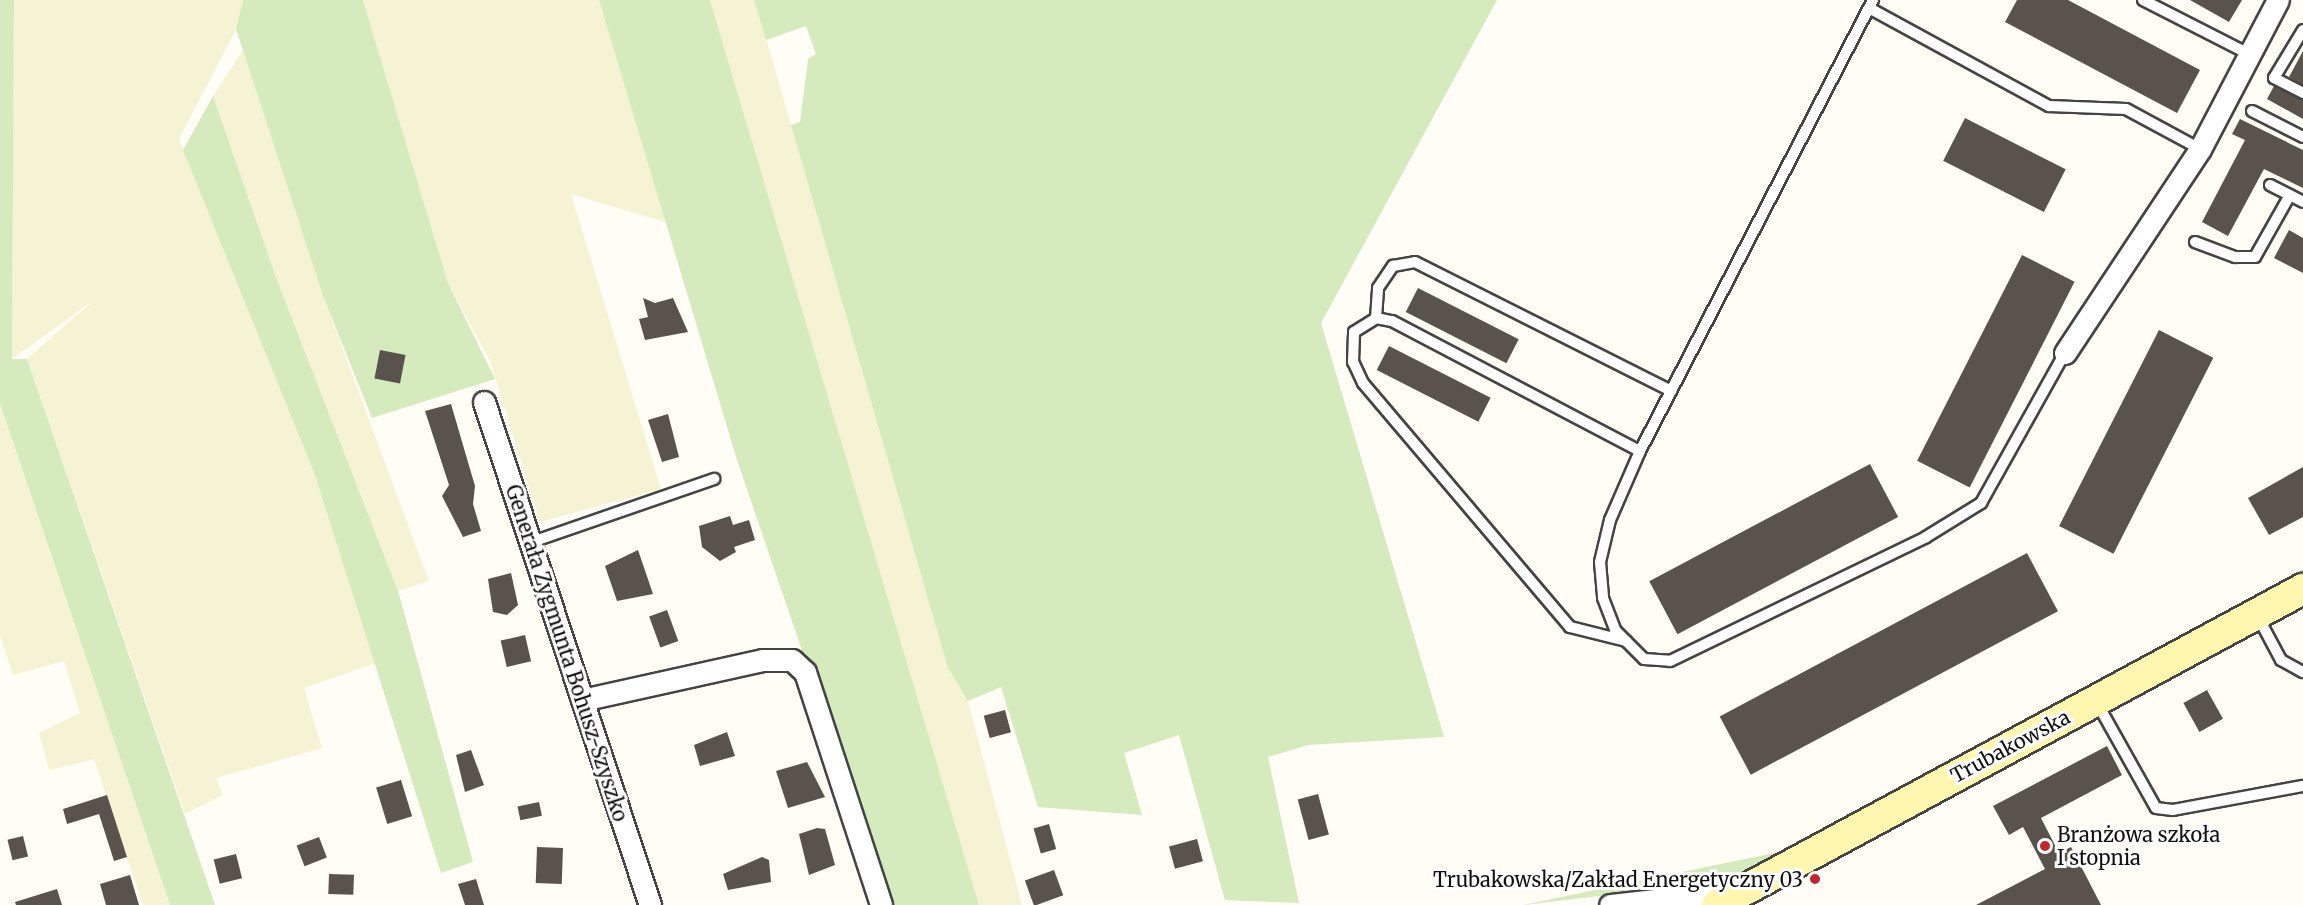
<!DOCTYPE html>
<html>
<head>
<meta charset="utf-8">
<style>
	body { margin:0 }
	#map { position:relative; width:2303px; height:905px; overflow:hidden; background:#fffdf5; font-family:Merriweather,serif }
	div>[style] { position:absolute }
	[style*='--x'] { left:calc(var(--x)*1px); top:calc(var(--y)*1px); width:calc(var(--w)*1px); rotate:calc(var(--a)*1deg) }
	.farmland>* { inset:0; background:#f6f3d4 }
	.green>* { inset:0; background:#d5ebbd }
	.building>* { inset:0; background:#5a524d; transform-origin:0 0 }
	.roads { filter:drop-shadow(2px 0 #444) drop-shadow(-2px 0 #444) drop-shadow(0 2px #444) drop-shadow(0 -2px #444) }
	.lane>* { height:10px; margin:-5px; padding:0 5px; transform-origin:5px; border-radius:5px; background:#fff }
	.street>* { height:21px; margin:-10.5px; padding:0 10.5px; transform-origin:10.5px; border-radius:10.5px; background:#fff }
	.secondary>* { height:30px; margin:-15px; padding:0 15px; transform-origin:15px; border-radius:15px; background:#fff6b0 }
	.dots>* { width:16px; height:16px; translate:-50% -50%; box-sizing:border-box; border:3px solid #fff; border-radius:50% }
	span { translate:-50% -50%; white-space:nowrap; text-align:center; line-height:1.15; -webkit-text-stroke:6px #fff; paint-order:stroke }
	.street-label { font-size:20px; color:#111 }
	.poi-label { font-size:20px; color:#111 }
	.left { translate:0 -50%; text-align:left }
	.right { translate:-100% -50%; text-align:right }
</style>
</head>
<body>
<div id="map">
	<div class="farmland">
		<div style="clip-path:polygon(14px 0,243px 0,236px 29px,179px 139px,315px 475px,376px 663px,304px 688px,322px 748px,216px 778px,223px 795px,185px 814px,27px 359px,94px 300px,12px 359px)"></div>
		<div style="clip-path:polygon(363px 0,599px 0,668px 223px,571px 194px,661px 489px,540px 522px,490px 361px,448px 283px)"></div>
		<div style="clip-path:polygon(710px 0,755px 0,948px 668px,968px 701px,1022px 905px,979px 905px)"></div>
		<div style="clip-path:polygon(243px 50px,323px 296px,429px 581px,398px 591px,277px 280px,213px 96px)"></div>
		<div style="clip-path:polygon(0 405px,170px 905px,143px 905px,94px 759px,49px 770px,39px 733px,80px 713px,64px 661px,13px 675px,0 635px)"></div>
	</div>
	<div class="green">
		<div style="clip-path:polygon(0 0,14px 0,12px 359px,27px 359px,215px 905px,170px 905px,0 404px)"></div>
		<div style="clip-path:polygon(243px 0,363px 0,448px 283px,495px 379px,372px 418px,323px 296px,236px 29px)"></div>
		<div style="clip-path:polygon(599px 0,710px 0,979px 905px,889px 905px,737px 460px)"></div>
		<div style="clip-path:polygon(754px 0,1497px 0,1321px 323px,1444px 737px,1308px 745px,1268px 757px,1299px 903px,1225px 900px,1179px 735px,1124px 753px,1142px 815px,1038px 807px,1001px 687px,968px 701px,948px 668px,791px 125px,800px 122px,808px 59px,816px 54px,806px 26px,766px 40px)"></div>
		<div style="clip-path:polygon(213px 96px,277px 280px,398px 591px,473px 862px,441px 873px,315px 475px,183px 150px)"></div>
		<div style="clip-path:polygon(2303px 569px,2303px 578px,1747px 878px,1523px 905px,1788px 850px)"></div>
	</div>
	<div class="building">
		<div style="clip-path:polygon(2017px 0,2068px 0,2200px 70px,2177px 113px,2005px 22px)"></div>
		<div style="clip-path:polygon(2190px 0,2242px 0,2229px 22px)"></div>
		<div style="clip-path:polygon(2303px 51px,2303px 85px,2289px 77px)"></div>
		<div style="clip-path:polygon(2274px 86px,2303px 100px,2303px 119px,2267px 99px)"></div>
		<div style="left:1965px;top:118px;width:113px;height:48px;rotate:27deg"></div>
		<div style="clip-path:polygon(2240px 119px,2303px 150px,2303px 188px,2264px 169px,2228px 236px,2202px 222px,2245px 140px,2232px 134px)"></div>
		<div style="clip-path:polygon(2289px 230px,2303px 238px,2303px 273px,2274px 258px)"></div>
		<div style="left:2022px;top:255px;width:59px;height:231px;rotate:27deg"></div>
		<div style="left:1418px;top:288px;width:113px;height:27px;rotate:27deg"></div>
		<div style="clip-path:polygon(643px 298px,655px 303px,673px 298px,688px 332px,645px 340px,639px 319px,648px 317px)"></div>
		<div style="left:2159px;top:330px;width:61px;height:220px;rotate:27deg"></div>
		<div style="left:1389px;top:346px;width:114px;height:27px;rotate:27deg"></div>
		<div style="left:380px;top:350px;width:26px;height:29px;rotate:11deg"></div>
		<div style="clip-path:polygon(451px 404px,475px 486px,473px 504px,481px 531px,463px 537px,442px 496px,449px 485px,425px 411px)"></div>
		<div style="clip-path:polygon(668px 414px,679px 457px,662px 462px,648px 420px)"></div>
		<div style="left:1870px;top:464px;width:60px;height:250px;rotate:62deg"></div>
		<div style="clip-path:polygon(2303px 467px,2303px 517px,2269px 535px,2248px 498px)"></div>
		<div style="clip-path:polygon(730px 516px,733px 525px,749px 520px,755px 540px,734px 547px,736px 552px,720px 561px,702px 547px,699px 526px)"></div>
		<div style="clip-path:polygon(638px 550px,653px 594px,617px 601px,605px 566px)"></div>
		<div style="left:2027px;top:553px;width:66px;height:348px;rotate:62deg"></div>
		<div style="clip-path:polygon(511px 573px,518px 605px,507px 615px,493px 612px,488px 579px)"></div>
		<div style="left:667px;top:610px;width:33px;height:19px;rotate:70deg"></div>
		<div style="left:525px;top:635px;width:27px;height:25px;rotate:77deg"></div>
		<div style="left:2207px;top:690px;width:33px;height:27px;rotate:61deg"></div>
		<div style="left:1005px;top:710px;width:23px;height:22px;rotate:75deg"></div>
		<div style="clip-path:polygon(727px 732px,735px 756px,700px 766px,694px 745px)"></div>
		<div style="clip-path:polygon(2107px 746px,2122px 775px,2041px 818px,2059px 853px,2071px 847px,2101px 905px,1976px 905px,2045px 869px,2023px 827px,2009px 835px,1993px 806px)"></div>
		<div style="clip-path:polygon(471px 750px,484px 785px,465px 792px,456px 755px)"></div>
		<div style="clip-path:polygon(807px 762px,825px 797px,788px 808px,776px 771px)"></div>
		<div style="left:401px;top:780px;width:38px;height:26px;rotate:73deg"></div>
		<div style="left:1318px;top:794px;width:42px;height:21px;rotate:75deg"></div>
		<div style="clip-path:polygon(107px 795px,127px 857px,114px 861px,99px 814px,67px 824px,63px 809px)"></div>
		<div style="left:539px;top:802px;width:14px;height:22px;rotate:78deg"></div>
		<div style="left:1049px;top:824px;width:26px;height:16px;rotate:74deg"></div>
		<div style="clip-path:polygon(817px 828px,825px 829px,835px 865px,809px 875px,799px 834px)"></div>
		<div style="left:23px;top:836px;width:21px;height:16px;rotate:76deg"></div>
		<div style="left:319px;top:837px;width:22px;height:24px;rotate:69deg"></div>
		<div style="left:1197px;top:839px;width:23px;height:29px;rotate:75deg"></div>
		<div style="left:537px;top:847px;width:26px;height:36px;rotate:2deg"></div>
		<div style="left:236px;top:854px;width:25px;height:23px;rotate:76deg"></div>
		<div style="clip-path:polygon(762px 857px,769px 860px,771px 882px,728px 890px,723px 874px)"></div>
		<div style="left:1054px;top:870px;width:27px;height:31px;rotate:70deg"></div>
		<div style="left:329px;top:874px;width:25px;height:20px;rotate:2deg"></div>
		<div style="clip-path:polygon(130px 875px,139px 905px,106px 905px,100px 884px)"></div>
		<div style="clip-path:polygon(476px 879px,484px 905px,465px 905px,458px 884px)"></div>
		<div style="clip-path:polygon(57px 889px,62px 905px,16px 905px,15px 902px)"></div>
	</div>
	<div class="roads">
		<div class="lane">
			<div style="--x:1873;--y:0;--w:508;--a:117.32"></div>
			<div style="--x:1640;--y:451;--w:75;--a:113.5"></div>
			<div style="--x:1610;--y:520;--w:43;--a:103.4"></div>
			<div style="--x:1600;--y:562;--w:36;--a:85"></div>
			<div style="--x:1603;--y:598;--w:34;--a:69"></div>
			<div style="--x:1615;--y:630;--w:41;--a:45"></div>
			<div style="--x:1644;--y:659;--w:26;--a:4"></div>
			<div style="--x:1670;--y:661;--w:284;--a:-25.8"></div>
			<div style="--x:1926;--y:537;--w:65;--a:-31.7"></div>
			<div style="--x:1981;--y:503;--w:172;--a:-60.8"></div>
			<div style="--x:2143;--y:0;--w:121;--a:27"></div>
			<div style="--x:1869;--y:8;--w:205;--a:28.6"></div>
			<div style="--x:2049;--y:106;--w:77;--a:2.2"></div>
			<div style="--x:2126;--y:109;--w:84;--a:28.4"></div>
			<div style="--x:2303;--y:30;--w:56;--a:121.1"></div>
			<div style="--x:2274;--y:78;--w:33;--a:27"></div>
			<div style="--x:2252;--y:111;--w:57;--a:27"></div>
			<div style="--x:2270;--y:185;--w:37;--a:27"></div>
			<div style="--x:2195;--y:242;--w:43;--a:20.6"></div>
			<div style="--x:2235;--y:257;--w:20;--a:0"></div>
			<div style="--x:2255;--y:257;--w:71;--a:-60.6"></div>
			<div style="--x:1376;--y:318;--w:30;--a:-86"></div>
			<div style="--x:1378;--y:288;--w:27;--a:-56"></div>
			<div style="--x:1393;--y:266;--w:22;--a:-10"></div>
			<div style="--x:1415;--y:262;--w:287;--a:26.7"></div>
			<div style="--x:532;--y:542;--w:193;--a:-19.1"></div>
			<div style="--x:2258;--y:617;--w:49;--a:61.9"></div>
			<div style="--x:2281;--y:660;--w:25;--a:29"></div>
			<div style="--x:1626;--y:641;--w:58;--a:-166"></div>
			<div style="--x:1570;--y:627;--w:320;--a:-130.3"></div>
			<div style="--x:1363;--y:383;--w:23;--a:-115"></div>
			<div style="--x:1353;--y:362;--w:30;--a:-88"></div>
			<div style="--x:1354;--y:332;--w:26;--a:-32"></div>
			<div style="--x:1376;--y:318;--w:16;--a:11"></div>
			<div style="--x:1392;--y:321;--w:280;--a:27.7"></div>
			<div style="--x:2097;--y:703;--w:120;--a:60.7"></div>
			<div style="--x:2156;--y:808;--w:17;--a:7"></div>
			<div style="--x:2173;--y:810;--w:132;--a:-10.5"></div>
		</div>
		<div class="street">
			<div style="--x:2065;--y:353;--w:245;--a:-56.5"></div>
			<div style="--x:2200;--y:149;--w:168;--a:-62.4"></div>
			<div style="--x:484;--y:402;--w:530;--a:71.74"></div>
			<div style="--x:582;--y:700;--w:185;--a:-12.5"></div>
			<div style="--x:763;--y:660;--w:29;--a:0"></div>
			<div style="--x:792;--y:660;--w:18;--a:43"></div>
			<div style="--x:805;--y:672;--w:245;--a:71.9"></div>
			<div style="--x:1610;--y:905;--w:125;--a:-6.4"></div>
		</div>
		<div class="secondary">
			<div style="--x:1717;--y:905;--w:666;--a:-28.34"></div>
		</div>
	</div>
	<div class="dots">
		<div style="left:2045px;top:846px;background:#c4262e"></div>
		<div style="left:1815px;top:879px;background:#c4262e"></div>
	</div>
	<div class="street-label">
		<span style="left:567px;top:653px;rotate:72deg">Generała Zygmunta Bohusz-Szyszko</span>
		<span style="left:2010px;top:746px;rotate:-28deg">Trubakowska</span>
	</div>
	<div class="poi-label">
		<span class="left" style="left:2057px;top:846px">Branżowa szkoła<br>I stopnia</span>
		<span class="right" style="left:1803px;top:879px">Trubakowska/Zakład Energetyczny 03</span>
	</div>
</div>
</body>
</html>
